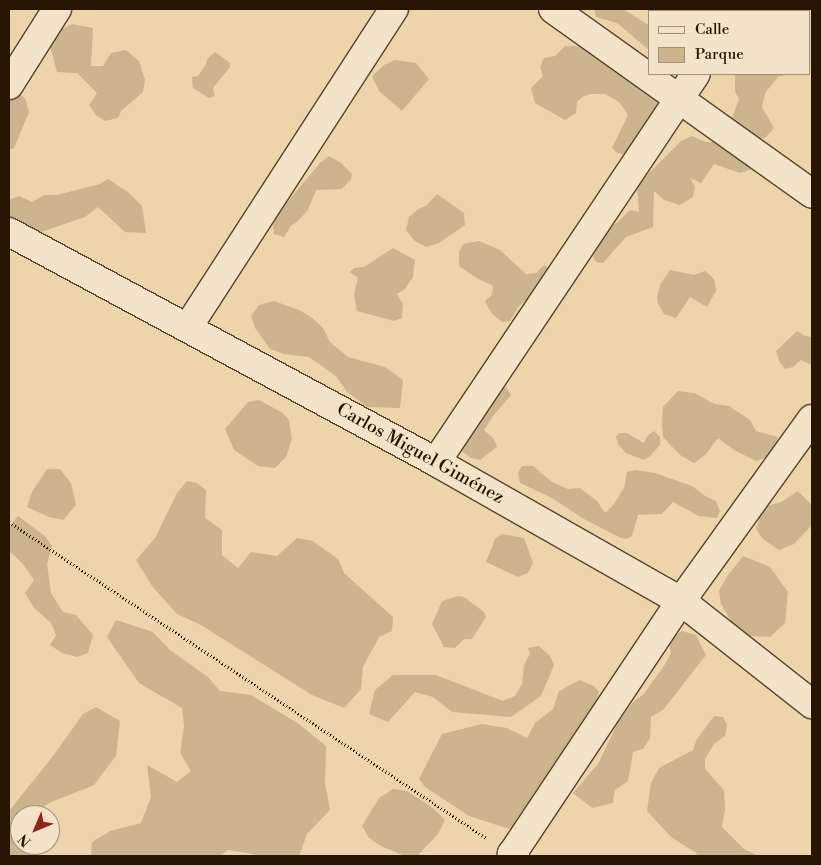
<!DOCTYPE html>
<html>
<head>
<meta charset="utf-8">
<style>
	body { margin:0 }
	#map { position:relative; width:821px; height:865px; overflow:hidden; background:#edd4ab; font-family:"Libre Bodoni",serif }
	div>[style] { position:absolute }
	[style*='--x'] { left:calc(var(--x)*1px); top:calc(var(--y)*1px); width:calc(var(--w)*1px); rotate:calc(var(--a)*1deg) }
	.green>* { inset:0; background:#ccb48e }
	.path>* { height:3px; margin-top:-1.5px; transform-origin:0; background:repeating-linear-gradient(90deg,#281501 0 1px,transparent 0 3.5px) }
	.roads { filter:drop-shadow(1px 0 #59452c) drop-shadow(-1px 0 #59452c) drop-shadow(0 1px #59452c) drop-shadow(0 -1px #59452c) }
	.minor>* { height:28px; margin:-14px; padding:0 14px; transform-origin:14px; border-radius:14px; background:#f3e3c8 }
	span { translate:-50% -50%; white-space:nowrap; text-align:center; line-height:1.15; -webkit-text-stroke:4px #f3e3c8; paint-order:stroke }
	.street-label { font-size:18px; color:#281501 }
	.frame { position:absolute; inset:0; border:10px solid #281501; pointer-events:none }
	.legend { position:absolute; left:648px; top:10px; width:162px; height:65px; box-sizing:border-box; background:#f3e3c8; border:1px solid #a29178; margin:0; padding:6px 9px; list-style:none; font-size:15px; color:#281501 }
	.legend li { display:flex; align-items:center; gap:10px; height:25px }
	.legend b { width:25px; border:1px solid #a29178 }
	.north { position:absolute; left:10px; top:805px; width:50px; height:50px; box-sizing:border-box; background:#f3e3c8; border:1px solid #a29178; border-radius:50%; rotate:225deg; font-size:14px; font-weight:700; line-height:20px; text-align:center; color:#281501 }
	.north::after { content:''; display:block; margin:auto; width:18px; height:22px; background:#8f2418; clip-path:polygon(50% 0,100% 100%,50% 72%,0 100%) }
</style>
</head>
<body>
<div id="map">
	<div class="green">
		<div style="clip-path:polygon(594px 9px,623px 9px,650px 26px,650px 51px,617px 23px,596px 17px)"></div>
		<div style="clip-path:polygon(72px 24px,93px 28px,91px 66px,103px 66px,111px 53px,126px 50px,139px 61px,145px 80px,143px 92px,121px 111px,118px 118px,105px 121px,96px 115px,89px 105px,97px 93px,77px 73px,57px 72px,49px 42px,58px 31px)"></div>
		<div style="clip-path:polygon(565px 46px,577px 46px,588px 50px,622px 75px,638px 89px,658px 102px,672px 124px,634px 156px,617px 153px,612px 148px,628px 115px,619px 102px,605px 94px,590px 94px,582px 97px,577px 102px,576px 113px,565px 120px,535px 103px,531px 88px,543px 76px,540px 67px,544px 58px,555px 56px)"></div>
		<div style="clip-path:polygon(215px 52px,230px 63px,230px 67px,213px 88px,215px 96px,209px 98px,193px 88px,192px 77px,198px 76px,205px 66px,208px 58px)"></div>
		<div style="clip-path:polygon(395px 60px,416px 63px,429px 79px,402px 111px,379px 91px,372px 76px,384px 65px)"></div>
		<div style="clip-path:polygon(735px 74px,788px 74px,778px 77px,765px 93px,762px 107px,774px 128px,765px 138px,756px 138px,732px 118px,739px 99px,735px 92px)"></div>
		<div style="clip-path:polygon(9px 88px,25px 98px,29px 112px,14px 148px,9px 150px)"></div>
		<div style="clip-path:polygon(692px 136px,706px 142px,716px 142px,747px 160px,752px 169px,740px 173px,714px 164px,701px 183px,690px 178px,695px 187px,693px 197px,680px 205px,664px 200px,654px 191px,653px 227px,626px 237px,603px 263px,596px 262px,588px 247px,595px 235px,618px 222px,630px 210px,639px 212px,637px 185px,681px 141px)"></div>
		<div style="clip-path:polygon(329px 156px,341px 163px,352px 174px,351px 179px,342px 189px,316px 190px,308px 210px,297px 222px,291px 226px,284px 237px,274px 234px,273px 225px,277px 214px,321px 162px)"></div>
		<div style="clip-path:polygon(108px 179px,128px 192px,142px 206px,146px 233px,125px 232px,98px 207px,85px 217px,38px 233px,14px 220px,9px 215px,9px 200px,19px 196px,32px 202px,45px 195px,57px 195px,100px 184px)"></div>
		<div style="clip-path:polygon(437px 194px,464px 213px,465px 225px,439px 243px,426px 247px,415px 241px,406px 230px,409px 217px,418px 209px,426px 206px)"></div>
		<div style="clip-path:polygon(479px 241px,500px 250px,526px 274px,536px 273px,544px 265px,553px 272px,532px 304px,526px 300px,519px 306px,510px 321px,502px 322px,492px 314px,485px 301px,492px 295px,493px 286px,475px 277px,459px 266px,459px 252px,463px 244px)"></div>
		<div style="clip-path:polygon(393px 248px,415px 260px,413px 277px,404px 290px,397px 294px,403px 304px,402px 318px,394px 321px,357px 311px,354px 294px,358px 278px,350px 272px,354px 268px,364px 267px)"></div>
		<div style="clip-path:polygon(670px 270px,694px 275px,705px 271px,711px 276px,715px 281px,716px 291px,707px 307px,690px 297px,676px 318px,664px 314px,658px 304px,657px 297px,661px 283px)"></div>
		<div style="clip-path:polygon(274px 301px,299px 310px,311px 317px,323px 328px,330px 342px,348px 357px,385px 367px,403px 380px,400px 408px,367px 407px,346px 391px,336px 376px,309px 357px,284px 354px,270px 349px,255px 328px,251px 316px,259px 305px)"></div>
		<div style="clip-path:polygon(797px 331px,805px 336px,812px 337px,812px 365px,801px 360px,793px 367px,785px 369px,779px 361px,776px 351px)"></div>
		<div style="clip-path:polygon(506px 387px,511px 395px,493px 416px,484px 430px,494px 439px,497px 447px,480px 460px,471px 458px,459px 449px,497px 389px)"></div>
		<div style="clip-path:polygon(678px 391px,694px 393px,715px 404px,729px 406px,750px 420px,756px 431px,778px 437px,774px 455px,756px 461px,734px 450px,718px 438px,706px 454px,694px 463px,680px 455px,663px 437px,662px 422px,663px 407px)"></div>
		<div style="clip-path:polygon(259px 400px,283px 413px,289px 420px,292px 439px,286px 457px,275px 468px,258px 466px,234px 450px,225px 429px,248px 402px)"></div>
		<div style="clip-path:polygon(654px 431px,660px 437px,660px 445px,649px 457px,644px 460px,626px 453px,618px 444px,616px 437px,619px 433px,627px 433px,644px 443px,647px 436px)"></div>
		<div style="clip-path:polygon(522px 466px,533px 466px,552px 482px,568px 489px,580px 488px,597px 501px,605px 513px,614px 504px,624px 488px,627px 472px,635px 470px,655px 473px,692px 486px,705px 496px,716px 501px,720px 511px,717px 518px,699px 516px,673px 502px,662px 514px,638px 515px,632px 536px,627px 539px,621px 538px,584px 519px,552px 498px,520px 483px,518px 473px)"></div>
		<div style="clip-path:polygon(47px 469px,60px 469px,71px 483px,76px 505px,63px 520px,49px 517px,27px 507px,32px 492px)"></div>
		<div style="clip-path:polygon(187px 481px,197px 483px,206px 490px,205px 518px,222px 530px,222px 555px,238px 568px,251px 552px,277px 556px,297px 538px,313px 541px,339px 560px,344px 573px,393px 617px,392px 631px,379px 637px,363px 667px,361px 689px,344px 708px,312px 695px,201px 625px,177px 614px,152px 586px,136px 560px,155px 538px,177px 493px)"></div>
		<div style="clip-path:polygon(798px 491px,812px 505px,812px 525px,794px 544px,779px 550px,763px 539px,756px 529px,763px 507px,781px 502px)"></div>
		<div style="clip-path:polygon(18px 516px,45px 536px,52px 546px,47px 564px,51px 593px,63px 612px,76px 615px,93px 635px,88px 653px,77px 657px,62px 653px,50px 645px,56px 635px,51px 623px,34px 608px,25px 593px,34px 580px,22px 563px,9px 551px,9px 527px)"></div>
		<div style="clip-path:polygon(502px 534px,524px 538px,533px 563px,528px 573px,518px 577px,486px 562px,495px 539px)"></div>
		<div style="clip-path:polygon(743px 556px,770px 567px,788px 592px,785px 623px,770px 637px,750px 636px,734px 626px,721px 604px,719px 591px,726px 578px)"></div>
		<div style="clip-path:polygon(458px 596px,464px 597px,484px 612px,486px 617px,472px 639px,464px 639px,455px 648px,444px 647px,432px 624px,442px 601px)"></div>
		<div style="clip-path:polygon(116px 620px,153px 632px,170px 650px,208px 677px,220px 691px,251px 695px,299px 724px,326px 746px,325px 783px,330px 810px,307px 834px,299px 856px,255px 856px,253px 854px,228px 850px,220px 856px,91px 856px,92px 842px,110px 831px,141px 823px,151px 797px,147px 765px,177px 782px,191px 771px,180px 753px,184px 726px,182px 708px,139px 683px,107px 637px)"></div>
		<div style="clip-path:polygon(682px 631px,696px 635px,706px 655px,663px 710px,651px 717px,650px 738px,643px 749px,633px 752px,628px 781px,615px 790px,613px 803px,592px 808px,573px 793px,598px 764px,619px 720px,635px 700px,643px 695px,664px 666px,671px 653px,668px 640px)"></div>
		<div style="clip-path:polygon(539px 646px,550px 656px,554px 665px,541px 696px,511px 717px,452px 712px,433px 697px,415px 692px,388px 722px,369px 714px,375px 690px,393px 675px,436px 675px,503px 701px,515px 696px,522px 684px,524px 665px,530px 654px,528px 648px)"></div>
		<div style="clip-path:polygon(580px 680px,594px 686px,599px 692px,596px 706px,512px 830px,469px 816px,425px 787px,419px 779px,442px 734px,482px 724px,507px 728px,527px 738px,535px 723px,553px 709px,559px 691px)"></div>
		<div style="clip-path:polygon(96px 707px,120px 721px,116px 756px,94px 785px,54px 801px,38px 809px,33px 815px,20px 815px,20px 845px,28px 845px,31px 856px,9px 856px,9px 811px,53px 756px,83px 714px)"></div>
		<div style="clip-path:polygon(714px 716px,723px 717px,727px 725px,725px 736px,714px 744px,705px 759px,705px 769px,724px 790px,725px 809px,722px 827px,744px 849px,759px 856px,698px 856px,695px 852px,671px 837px,647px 811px,651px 783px,659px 768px,693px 750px,697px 739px)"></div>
		<div style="clip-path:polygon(393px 789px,407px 791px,433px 808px,445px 820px,438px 834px,417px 856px,405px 856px,381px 846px,369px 838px,362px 826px,379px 798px)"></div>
	</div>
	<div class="path">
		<div style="--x:9;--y:522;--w:572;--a:33.52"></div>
	</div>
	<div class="roads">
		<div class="minor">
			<div style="--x:553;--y:9;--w:318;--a:35.5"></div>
			<div style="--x:738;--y:11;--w:2;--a:-63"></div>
			<div style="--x:9;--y:85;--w:90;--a:-57.7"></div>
			<div style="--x:9;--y:232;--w:485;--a:28.3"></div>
			<div style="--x:436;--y:462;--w:282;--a:29.6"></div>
			<div style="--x:681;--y:601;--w:167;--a:38.2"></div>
			<div style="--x:188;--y:327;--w:379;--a:-57.1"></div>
			<div style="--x:436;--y:462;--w:467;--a:-56.2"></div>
			<div style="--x:515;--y:856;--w:4;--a:-146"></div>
			<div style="--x:512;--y:854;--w:304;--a:-56.3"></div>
			<div style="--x:681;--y:601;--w:224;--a:-54.3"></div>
		</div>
	</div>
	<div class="street-label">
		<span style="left:420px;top:454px;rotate:29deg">Carlos Miguel Giménez</span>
	</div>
	<div class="frame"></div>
	<ul class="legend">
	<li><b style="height:6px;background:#f3e3c8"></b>Calle</li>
	<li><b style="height:14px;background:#ccb48e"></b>Parque</li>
	</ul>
	<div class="north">N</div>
</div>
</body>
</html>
